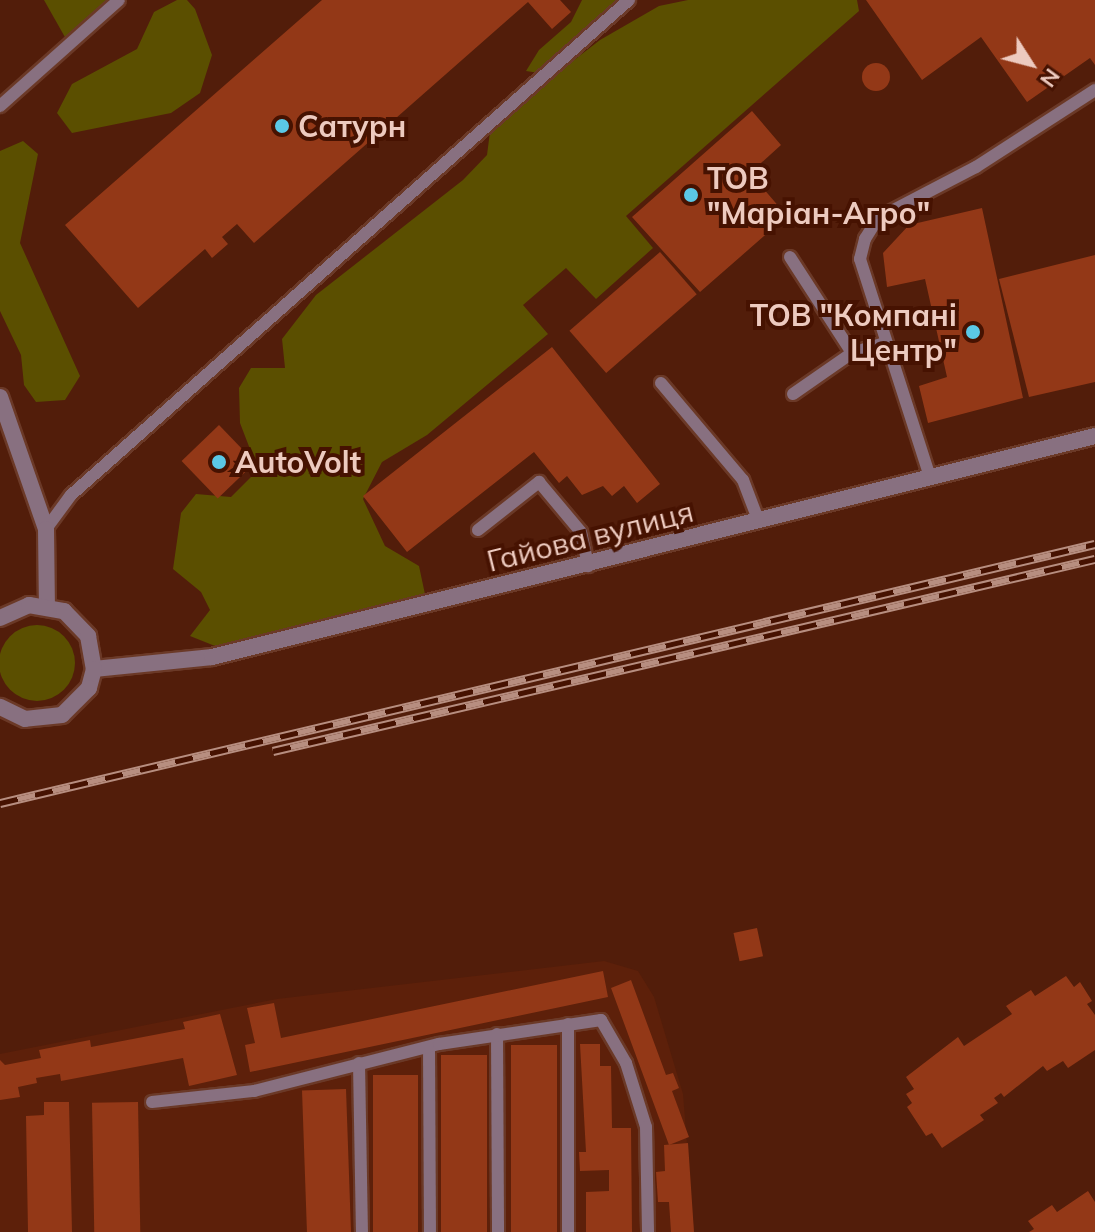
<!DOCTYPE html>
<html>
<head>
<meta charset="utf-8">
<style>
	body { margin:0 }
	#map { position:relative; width:1095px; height:1232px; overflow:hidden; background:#521d0a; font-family:Mulish,sans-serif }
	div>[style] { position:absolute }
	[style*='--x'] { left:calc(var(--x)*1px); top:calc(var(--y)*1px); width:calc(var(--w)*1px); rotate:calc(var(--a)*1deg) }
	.built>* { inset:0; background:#5d200a }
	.green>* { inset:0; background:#5b4f00 }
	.round { border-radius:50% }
	.building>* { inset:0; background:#933817; transform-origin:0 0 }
	.roads { filter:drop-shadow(2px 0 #6b3927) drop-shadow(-2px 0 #6b3927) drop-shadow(0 2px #6b3927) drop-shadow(0 -2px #6b3927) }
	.service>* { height:12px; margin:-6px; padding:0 6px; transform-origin:6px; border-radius:6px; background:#887080 }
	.minor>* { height:16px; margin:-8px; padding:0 8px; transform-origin:8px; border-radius:8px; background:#887080 }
	.tertiary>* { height:16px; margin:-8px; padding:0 8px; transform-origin:8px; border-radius:8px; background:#887080 }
	.rail>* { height:9px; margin-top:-4.5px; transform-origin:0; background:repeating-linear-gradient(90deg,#461201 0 18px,#b78e80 0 36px); box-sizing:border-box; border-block:2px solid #b78e80 }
	.dots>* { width:22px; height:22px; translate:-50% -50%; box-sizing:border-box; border:4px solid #461201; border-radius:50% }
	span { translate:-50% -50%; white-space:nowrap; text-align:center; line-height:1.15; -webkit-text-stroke:8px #461201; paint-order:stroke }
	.poi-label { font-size:30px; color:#edcabf; font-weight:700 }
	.left { translate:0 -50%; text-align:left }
	.right { translate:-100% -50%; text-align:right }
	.street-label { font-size:30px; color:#edcabf }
	.north { position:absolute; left:991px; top:24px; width:80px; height:80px; -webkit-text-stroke:6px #461201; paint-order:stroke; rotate:126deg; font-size:22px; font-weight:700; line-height:32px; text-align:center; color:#edcabf }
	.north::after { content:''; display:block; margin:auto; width:28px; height:36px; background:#edcabf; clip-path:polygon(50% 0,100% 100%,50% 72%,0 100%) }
</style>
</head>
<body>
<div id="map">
	<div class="built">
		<div style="clip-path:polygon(604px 961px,638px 971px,654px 997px,683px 1094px,694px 1232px,0 1232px,0 1054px,277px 999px)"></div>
	</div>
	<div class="green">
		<div style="clip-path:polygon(44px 0,118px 0,66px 39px)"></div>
		<div style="clip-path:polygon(177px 0,187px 0,195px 9px,212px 55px,200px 93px,171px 113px,72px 133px,57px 113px,72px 84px,137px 49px,154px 12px)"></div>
		<div style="clip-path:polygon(582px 0,624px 0,552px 75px,526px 71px,539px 50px,571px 22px)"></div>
		<div style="clip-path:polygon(688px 0,857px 0,859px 11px,626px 216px,653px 248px,596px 299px,566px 268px,523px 305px,548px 334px,427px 435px,382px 462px,363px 499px,385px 546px,419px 566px,426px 599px,398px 619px,305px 641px,215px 646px,190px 636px,210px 610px,201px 592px,173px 569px,181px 513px,196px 494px,231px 497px,258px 470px,240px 423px,239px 388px,251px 368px,285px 368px,282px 339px,316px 295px,463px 180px,487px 155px,491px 124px,600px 40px,659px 6px)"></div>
		<div style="clip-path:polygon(23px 141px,38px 154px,20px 243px,80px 376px,65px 400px,36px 402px,24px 385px,21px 355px,0 311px,0 151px)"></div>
		<div class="round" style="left:-1px;top:625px;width:76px;height:76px"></div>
	</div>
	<div class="building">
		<div style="clip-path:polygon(322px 0,560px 0,571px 12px,552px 29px,528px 2px,254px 243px,237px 224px,222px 237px,228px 244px,212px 258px,205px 249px,138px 308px,65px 225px)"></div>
		<div style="clip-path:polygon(866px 0,1095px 0,1095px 65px,1090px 58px,1027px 102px,981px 37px,922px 80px)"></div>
		<div class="round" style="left:862px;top:63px;width:28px;height:28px"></div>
		<div style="clip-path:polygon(752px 111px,781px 145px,750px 173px,787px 216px,700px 292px,632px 217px)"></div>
		<div style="clip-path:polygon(982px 208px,1023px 398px,928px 423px,919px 386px,947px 377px,925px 279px,887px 287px,883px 253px,909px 225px)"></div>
		<div style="left:660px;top:252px;width:56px;height:120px;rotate:49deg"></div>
		<div style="clip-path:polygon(1095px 255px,1095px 382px,1029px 397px,999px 279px)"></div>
		<div style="clip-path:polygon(552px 347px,660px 484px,637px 503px,624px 486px,612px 496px,603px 486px,582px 495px,567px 476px,559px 483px,534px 452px,407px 552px,363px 496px)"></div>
		<div style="left:219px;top:425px;width:52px;height:52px;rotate:46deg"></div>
		<div style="left:757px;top:928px;width:29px;height:24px;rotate:78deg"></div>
		<div style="clip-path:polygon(603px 971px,608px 997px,250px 1072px,245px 1045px,255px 1043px,247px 1008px,274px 1003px,281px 1038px)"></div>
		<div style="clip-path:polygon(1066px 976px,1074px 987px,1080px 982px,1092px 1001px,1087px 1004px,1095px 1015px,1095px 1050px,1068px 1068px,1063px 1061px,1047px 1071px,1043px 1066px,1004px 1097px,1001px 1093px,994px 1098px,998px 1103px,980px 1115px,984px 1120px,942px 1148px,932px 1133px,926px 1136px,907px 1107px,912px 1103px,906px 1094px,914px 1089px,906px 1077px,958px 1037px,964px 1046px,1012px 1014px,1006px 1006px,1031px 990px,1035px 996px)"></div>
		<div style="clip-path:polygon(631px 980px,666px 1075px,673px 1073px,679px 1088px,672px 1091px,689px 1137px,669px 1145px,611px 988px)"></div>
		<div style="clip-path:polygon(220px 1014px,237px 1075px,189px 1086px,183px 1058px,61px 1081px,60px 1074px,36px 1078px,37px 1083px,18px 1087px,20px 1097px,0 1100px,0 1060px,5px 1065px,41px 1058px,39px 1050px,90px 1040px,91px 1047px,185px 1029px,183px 1022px)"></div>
		<div style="clip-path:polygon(580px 1044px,600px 1044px,600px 1066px,611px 1066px,612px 1128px,631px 1128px,632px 1232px,586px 1232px,586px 1192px,609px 1191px,609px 1170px,580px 1171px,579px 1152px,586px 1152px)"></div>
		<div style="left:511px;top:1045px;width:46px;height:187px"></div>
		<div style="left:441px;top:1055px;width:46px;height:177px"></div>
		<div style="left:418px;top:1075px;width:157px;height:45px;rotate:90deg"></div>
		<div style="left:346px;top:1089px;width:143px;height:44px;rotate:88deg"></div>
		<div style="clip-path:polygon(44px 1102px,69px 1102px,72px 1232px,28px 1232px,26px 1116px,44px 1115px)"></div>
		<div style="left:138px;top:1102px;width:130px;height:46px;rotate:89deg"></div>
		<div style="clip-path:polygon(688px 1143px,694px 1232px,671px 1232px,669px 1202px,658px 1202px,656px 1172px,665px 1171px,664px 1145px)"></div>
		<div style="clip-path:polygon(1088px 1191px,1095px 1202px,1095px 1232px,1029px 1232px,1034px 1229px,1028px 1221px,1052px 1205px,1057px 1212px)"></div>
	</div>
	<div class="roads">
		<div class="service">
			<div style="--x:0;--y:106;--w:159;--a:-41.7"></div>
			<div style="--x:790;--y:257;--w:114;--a:57.1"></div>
			<div style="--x:661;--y:383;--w:127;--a:49.8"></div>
			<div style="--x:743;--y:480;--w:45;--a:69.1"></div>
			<div style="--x:793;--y:394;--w:72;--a:-34.8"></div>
			<div style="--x:852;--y:353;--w:34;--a:-17"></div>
			<div style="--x:930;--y:477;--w:229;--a:-107.8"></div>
			<div style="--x:860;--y:259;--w:21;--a:-76"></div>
			<div style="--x:865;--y:239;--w:25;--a:-58"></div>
			<div style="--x:878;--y:218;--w:110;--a:-27.5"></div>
			<div style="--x:976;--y:167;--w:142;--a:-32.9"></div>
			<div style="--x:46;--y:529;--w:42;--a:-53.7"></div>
			<div style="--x:71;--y:495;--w:746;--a:-41.58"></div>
			<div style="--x:478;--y:530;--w:78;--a:-38.2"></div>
			<div style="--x:539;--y:482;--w:65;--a:50"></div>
			<div style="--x:581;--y:532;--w:35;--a:78"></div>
			<div style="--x:568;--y:1024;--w:208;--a:90"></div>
			<div style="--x:497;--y:1034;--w:198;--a:89.7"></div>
			<div style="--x:429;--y:1047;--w:185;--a:89.7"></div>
			<div style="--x:359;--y:1063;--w:169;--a:89"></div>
			<div style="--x:152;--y:1102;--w:103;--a:-6.2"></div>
			<div style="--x:254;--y:1091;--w:191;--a:-14.3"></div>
			<div style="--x:439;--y:1044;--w:164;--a:-8.4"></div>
			<div style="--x:601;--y:1020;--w:50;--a:59.8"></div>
			<div style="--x:626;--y:1063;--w:67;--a:72.6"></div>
			<div style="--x:646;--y:1127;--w:105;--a:88.9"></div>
		</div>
		<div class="minor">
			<div style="--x:0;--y:397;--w:140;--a:70.8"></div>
			<div style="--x:46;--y:529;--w:77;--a:89.3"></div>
			<div style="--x:94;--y:669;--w:119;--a:-5.8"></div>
			<div style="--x:212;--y:657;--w:910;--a:-14.05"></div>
		</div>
		<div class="tertiary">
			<div style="--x:0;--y:618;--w:32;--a:-24"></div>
			<div style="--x:29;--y:605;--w:36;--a:10"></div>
			<div style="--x:64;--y:611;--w:35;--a:46"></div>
			<div style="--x:88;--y:636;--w:34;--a:80"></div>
			<div style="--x:94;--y:669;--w:20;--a:105"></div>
			<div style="--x:89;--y:688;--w:38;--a:135"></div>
			<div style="--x:62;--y:715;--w:37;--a:174"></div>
			<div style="--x:25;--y:719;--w:28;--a:-154"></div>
		</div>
	</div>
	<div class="rail">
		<div style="--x:273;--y:751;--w:844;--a:-13.15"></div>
		<div style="--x:0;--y:803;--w:1125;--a:-13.31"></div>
	</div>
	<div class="dots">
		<div style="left:282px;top:126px;background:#5bc8e6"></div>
		<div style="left:691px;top:195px;background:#5bc8e6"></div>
		<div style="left:973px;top:332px;background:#5bc8e6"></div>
		<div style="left:219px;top:462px;background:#5bc8e6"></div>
	</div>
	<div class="poi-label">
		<span class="left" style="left:298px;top:126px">Сатурн</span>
		<span class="left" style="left:707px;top:195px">ТОВ<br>"Маріан-Агро"</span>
		<span class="right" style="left:957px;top:332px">ТОВ "Компані<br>Центр"</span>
		<span class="left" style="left:235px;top:462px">AutoVolt</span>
	</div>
	<div class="street-label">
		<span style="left:590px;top:536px;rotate:-14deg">Гайова вулиця</span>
	</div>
	<div class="north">N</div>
</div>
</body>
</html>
